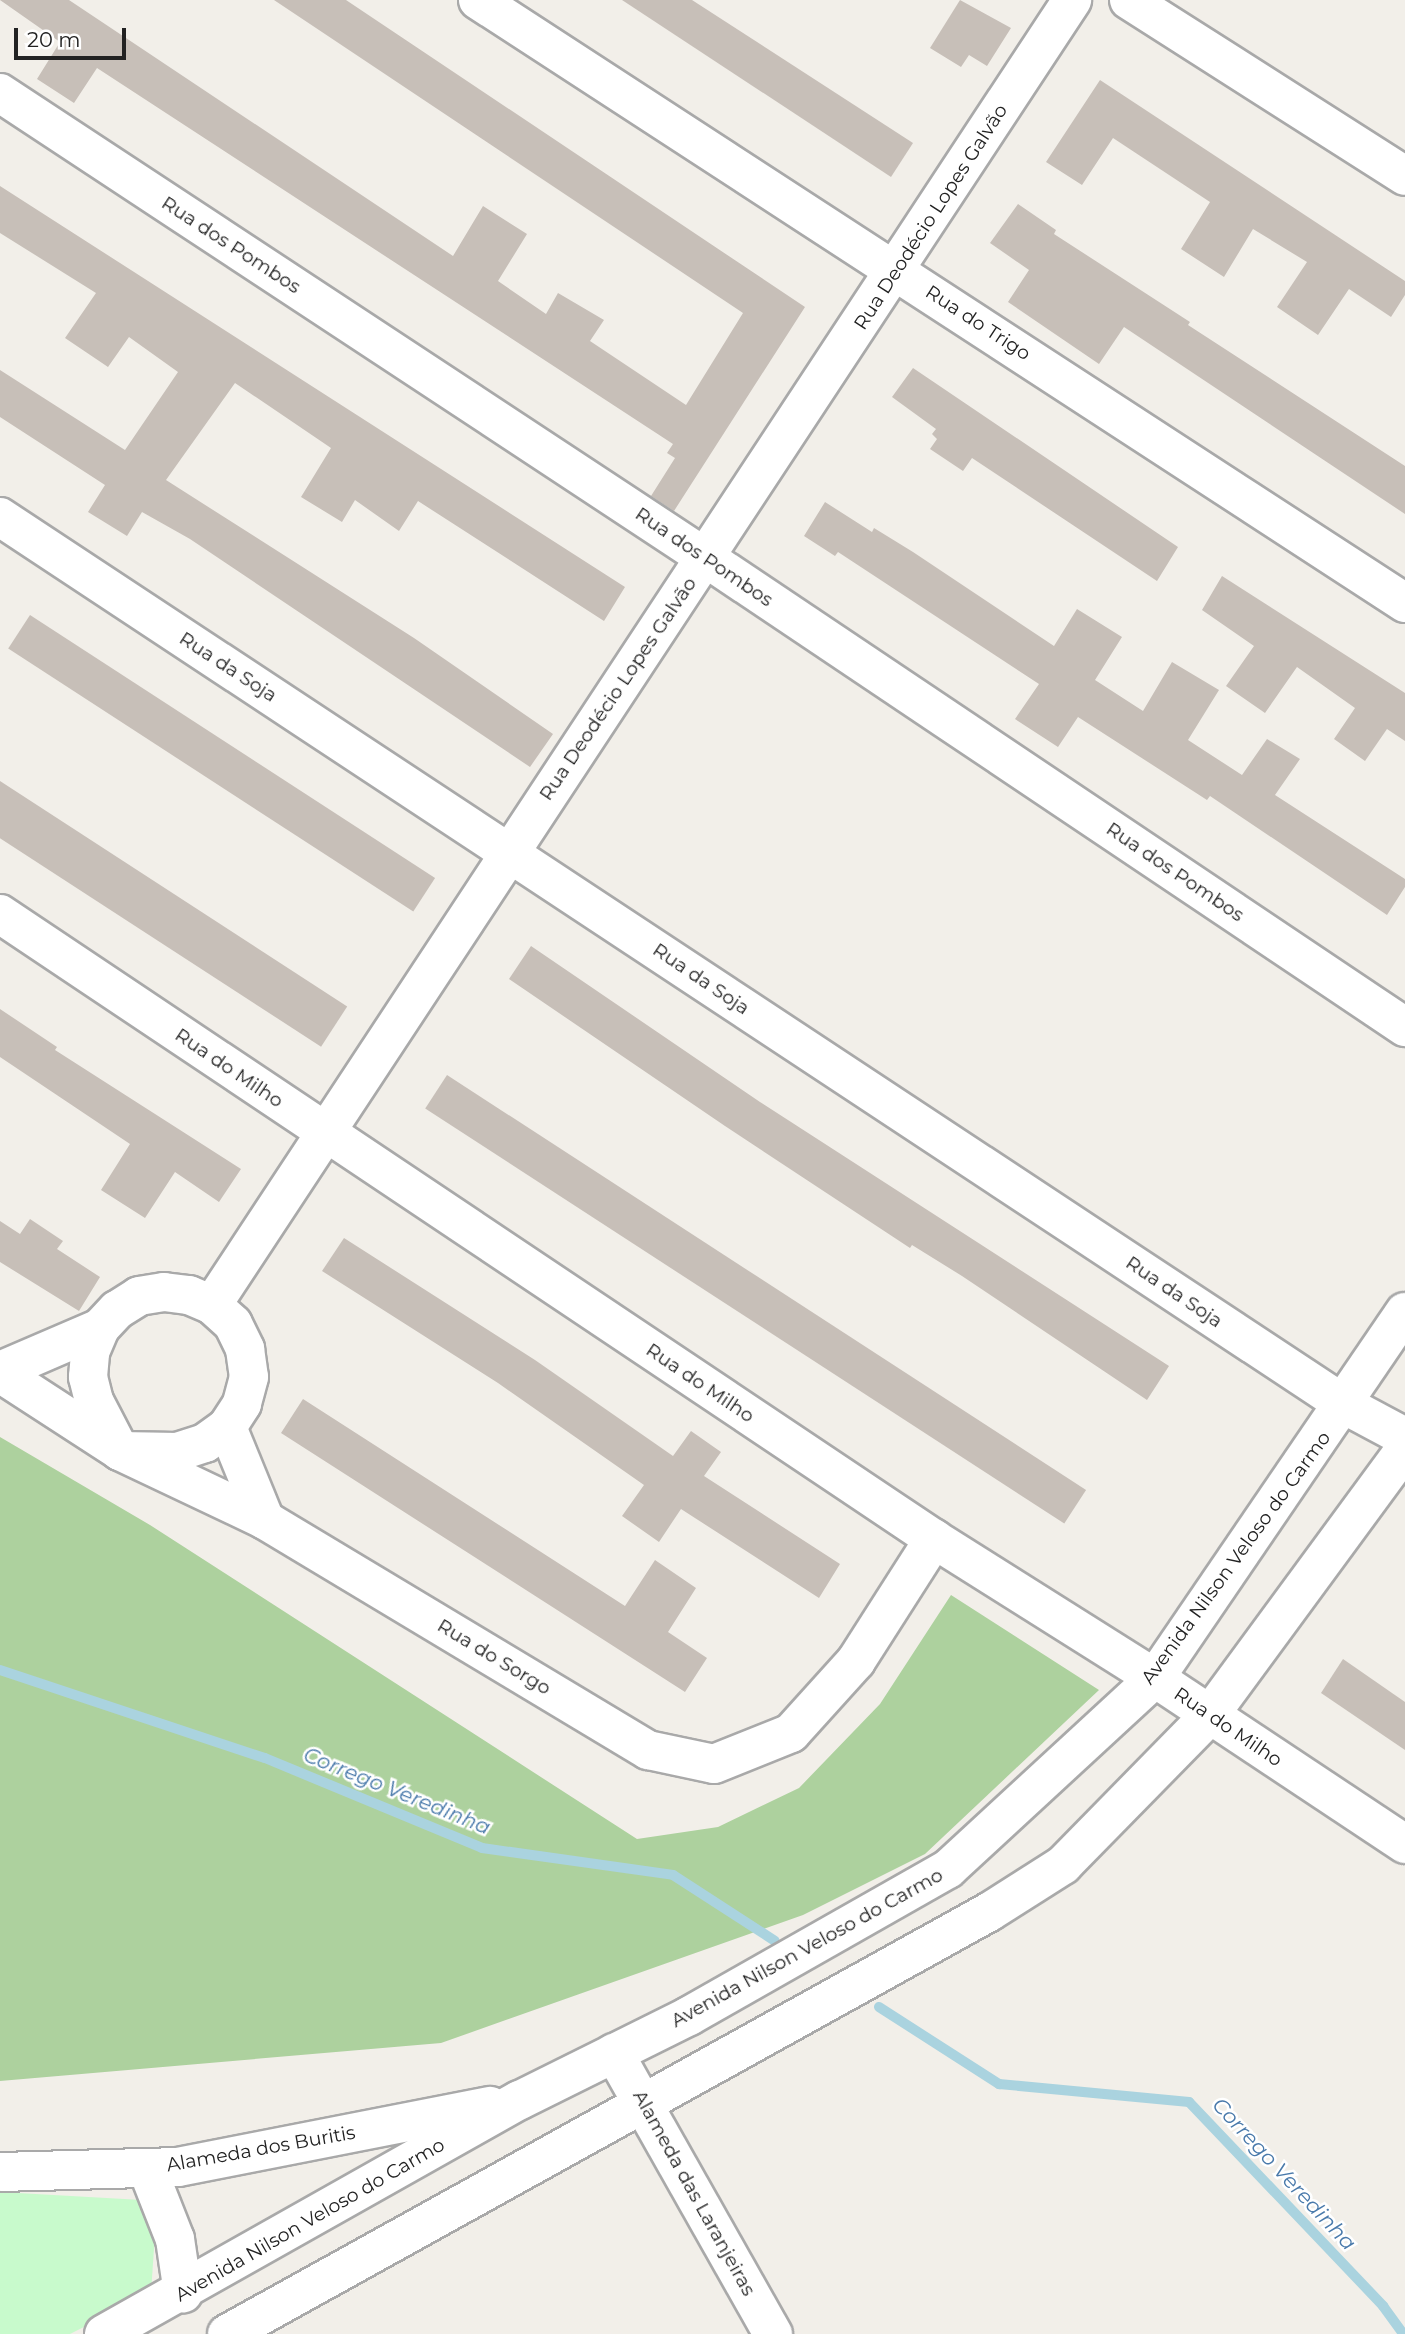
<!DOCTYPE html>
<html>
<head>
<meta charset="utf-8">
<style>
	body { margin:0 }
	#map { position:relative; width:1405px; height:2334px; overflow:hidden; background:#f2efe9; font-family:Montserrat,sans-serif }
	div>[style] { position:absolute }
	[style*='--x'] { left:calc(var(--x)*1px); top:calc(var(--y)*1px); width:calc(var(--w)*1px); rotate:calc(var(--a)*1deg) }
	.forest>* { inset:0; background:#add19e }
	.park>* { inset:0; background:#c8facc }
	.stream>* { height:10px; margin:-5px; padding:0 5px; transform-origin:5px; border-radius:5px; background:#aad3df }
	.building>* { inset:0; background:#c7bfb8; transform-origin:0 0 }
	.roads { filter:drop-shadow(2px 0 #a9a9a9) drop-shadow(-2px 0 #a9a9a9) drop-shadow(0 2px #a9a9a9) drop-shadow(0 -2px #a9a9a9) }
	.street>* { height:38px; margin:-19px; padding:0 19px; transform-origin:19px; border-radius:19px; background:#fff }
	span { translate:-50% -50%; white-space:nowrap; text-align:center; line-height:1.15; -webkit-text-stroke:5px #fff; paint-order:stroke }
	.street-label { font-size:19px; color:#222 }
	.water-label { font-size:21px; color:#4a7aab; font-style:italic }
	.scale { position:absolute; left:14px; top:28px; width:112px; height:32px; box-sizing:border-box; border:4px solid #222; border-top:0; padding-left:9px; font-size:21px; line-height:24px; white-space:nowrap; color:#222; -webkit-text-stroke:5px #fff; paint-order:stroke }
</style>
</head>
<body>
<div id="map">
	<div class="forest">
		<div style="clip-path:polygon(0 1437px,150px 1525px,637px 1839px,718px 1827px,799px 1788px,880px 1704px,951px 1595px,1099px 1690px,925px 1854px,803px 1915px,441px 2043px,0 2081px)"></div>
	</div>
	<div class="park">
		<div style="clip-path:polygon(0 2192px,142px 2200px,155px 2234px,151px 2293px,70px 2334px,0 2334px)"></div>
	</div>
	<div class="stream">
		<div style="--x:0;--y:1670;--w:279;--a:18.4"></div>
		<div style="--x:265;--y:1758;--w:235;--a:22.5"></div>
		<div style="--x:482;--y:1848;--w:193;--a:8"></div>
		<div style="--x:673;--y:1875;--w:121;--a:32.9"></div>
		<div style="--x:879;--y:2007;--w:143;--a:32.7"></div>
		<div style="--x:999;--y:2084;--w:191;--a:5.4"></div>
		<div style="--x:1189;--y:2102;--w:282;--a:46.4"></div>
		<div style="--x:1383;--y:2306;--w:34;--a:54"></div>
	</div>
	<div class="building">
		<div style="clip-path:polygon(0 0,69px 0,453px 256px,483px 206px,527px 234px,498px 281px,546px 314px,558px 293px,604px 320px,590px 341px,686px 405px,743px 313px,274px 0,346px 0,805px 307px,674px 511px,651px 496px,675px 458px,667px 453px,673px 444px,97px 68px,74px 103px,37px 79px,60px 42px)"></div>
		<div style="clip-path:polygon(622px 0,692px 0,913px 143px,891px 177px)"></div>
		<div style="clip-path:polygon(960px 0,1011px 28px,987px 66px,969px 55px,961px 67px,930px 48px)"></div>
		<div style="clip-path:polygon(1100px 80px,1405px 281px,1405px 295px,1391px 317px,1349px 289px,1318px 335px,1277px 307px,1307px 262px,1253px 229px,1224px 277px,1181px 249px,1210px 202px,1113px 138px,1082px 185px,1046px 162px)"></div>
		<div style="clip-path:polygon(0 186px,625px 587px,604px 621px,418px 501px,399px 531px,355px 500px,342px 522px,301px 497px,331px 448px,235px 383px,166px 480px,414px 638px,553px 734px,530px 767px,190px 539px,142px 512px,127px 536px,88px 512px,105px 485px,0 417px,0 370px,125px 450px,178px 372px,129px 337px,108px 367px,65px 338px,96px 293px,0 233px)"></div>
		<div style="clip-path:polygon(1018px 204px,1056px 230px,1054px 234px,1190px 322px,1188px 325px,1405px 466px,1405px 514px,1124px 327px,1099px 364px,1008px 302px,1029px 270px,990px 243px)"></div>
		<div style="clip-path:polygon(913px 368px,1178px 547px,1157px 581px,972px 458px,963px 471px,930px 449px,937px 439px,932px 434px,936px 429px,892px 397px)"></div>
		<div style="clip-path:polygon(825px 502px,872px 532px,874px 528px,913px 552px,1054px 646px,1077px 609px,1122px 637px,1095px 680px,1143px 711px,1172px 662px,1219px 690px,1188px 740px,1242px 775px,1267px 739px,1300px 759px,1275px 795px,1405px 879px,1405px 887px,1387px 915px,1210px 796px,1207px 800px,1078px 717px,1058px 747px,1015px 719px,1039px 684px,838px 552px,835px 556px,804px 536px)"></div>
		<div style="clip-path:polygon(1222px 576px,1405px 693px,1405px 741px,1387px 729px,1365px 761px,1334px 739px,1355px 708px,1297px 667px,1265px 713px,1226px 686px,1254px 646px,1202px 610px)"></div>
		<div style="left:30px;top:615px;width:483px;height:40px;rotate:33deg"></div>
		<div style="left:0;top:781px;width:414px;height:48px;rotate:33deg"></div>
		<div style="clip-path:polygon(531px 946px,760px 1102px,1169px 1366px,1147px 1400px,962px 1276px,912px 1245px,910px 1248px,725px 1126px,509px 979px)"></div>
		<div style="clip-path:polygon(0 1009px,57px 1047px,55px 1050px,241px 1169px,219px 1202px,175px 1172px,145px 1218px,101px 1190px,130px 1144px,0 1057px)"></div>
		<div style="left:447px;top:1075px;width:762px;height:40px;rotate:33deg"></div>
		<div style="clip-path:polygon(30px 1219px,63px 1241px,57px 1249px,100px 1277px,79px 1311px,0 1262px,0 1221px,20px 1234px)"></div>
		<div style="clip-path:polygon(344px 1238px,535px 1360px,673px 1456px,691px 1431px,721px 1452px,704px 1476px,840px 1564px,819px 1598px,681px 1509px,659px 1542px,622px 1516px,644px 1485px,498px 1383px,322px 1271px)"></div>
		<div style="clip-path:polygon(303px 1399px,625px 1606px,655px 1560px,696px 1588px,668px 1632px,707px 1658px,685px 1692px,281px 1433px)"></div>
		<div style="clip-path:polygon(1343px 1659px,1405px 1702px,1405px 1750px,1321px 1693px)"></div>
	</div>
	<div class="roads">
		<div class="street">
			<div style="--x:478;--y:0;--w:1106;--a:33.04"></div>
			<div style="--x:1129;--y:0;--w:327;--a:32.5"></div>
			<div style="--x:0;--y:93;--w:845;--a:33.37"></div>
			<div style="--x:706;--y:558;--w:842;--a:33.86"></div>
			<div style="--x:0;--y:517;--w:1612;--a:33.43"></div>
			<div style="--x:1345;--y:1405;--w:68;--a:28.1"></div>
			<div style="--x:0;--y:914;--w:1124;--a:33.79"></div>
			<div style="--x:934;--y:1539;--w:261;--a:32.2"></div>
			<div style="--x:1155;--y:1678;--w:300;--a:33.6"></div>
			<div style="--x:164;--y:1292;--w:25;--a:7"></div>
			<div style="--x:189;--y:1295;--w:25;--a:23"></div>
			<div style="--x:212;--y:1305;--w:28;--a:42"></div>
			<div style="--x:233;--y:1324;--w:28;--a:64"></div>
			<div style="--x:245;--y:1349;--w:28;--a:82"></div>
			<div style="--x:249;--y:1377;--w:28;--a:105"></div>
			<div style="--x:242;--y:1404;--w:27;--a:123"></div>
			<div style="--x:227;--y:1427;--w:27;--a:144"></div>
			<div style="--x:205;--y:1443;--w:28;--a:162"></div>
			<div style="--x:178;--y:1452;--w:58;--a:-179"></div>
			<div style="--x:120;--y:1451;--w:56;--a:-117.5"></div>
			<div style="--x:94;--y:1401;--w:25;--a:-104"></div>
			<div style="--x:88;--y:1377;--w:25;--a:-85"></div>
			<div style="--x:90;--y:1352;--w:26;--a:-67"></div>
			<div style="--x:100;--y:1328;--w:25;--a:-47"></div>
			<div style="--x:117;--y:1310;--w:26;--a:-32"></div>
			<div style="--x:139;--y:1296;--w:25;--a:-9"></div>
			<div style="--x:212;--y:1305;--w:1563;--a:-56.61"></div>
			<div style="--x:0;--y:1371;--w:109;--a:-23.3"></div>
			<div style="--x:0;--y:1373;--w:143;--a:33"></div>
			<div style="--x:120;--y:1451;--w:161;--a:25.4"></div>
			<div style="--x:265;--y:1520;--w:447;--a:31"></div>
			<div style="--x:648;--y:1750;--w:67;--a:12"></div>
			<div style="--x:714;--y:1764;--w:83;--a:-21.9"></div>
			<div style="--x:791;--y:1733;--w:97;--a:-47.9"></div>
			<div style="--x:856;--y:1661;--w:145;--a:-57.4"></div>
			<div style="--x:227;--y:1427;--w:100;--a:67.8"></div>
			<div style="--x:614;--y:2053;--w:323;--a:60.5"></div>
			<div style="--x:147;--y:2168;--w:76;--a:68.5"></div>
			<div style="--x:175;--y:2239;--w:55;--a:81.6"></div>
			<div style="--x:0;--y:2172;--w:178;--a:-1.6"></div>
			<div style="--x:178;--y:2167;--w:318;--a:-11.1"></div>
			<div style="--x:104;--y:2334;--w:477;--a:-29.4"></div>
			<div style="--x:520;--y:2100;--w:189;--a:-26.4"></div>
			<div style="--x:689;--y:2016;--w:298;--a:-29.6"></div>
			<div style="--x:948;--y:1869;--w:282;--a:-42.7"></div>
			<div style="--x:1155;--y:1678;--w:443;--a:-55.7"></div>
			<div style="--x:227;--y:2334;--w:871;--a:-28.98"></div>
			<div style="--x:989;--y:1912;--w:88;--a:-32.4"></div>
			<div style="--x:1063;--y:1865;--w:209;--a:-45.6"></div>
			<div style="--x:1209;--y:1716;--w:331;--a:-53.7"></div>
		</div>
	</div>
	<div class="street-label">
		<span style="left:931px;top:217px;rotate:-57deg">Rua Deodécio Lopes Galvão</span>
		<span style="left:231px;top:245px;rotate:33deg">Rua dos Pombos</span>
		<span style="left:978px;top:323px;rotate:33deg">Rua do Trigo</span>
		<span style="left:704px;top:557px;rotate:34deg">Rua dos Pombos</span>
		<span style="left:228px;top:667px;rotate:33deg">Rua da Soja</span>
		<span style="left:618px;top:689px;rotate:-56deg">Rua Deodécio Lopes Galvão</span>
		<span style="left:1175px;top:872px;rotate:34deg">Rua dos Pombos</span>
		<span style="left:701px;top:979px;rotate:34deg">Rua da Soja</span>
		<span style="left:229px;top:1068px;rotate:34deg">Rua do Milho</span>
		<span style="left:1174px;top:1292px;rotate:34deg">Rua da Soja</span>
		<span style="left:700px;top:1383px;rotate:34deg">Rua do Milho</span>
		<span style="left:1236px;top:1558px;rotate:-54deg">Avenida Nilson Veloso do Carmo</span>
		<span style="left:494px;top:1657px;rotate:31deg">Rua do Sorgo</span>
		<span style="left:1228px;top:1727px;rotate:34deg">Rua do Milho</span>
		<span style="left:807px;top:1948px;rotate:-29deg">Avenida Nilson Veloso do Carmo</span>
		<span style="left:261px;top:2149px;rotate:-10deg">Alameda dos Buritis</span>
		<span style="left:694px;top:2193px;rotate:61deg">Alameda das Laranjeiras</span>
		<span style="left:310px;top:2220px;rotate:-30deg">Avenida Nilson Veloso do Carmo</span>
	</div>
	<div class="water-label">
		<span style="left:397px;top:1791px;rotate:22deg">Corrego Veredinha</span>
		<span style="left:1284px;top:2174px;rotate:47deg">Corrego Veredinha</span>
	</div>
	<div class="scale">20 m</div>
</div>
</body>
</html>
